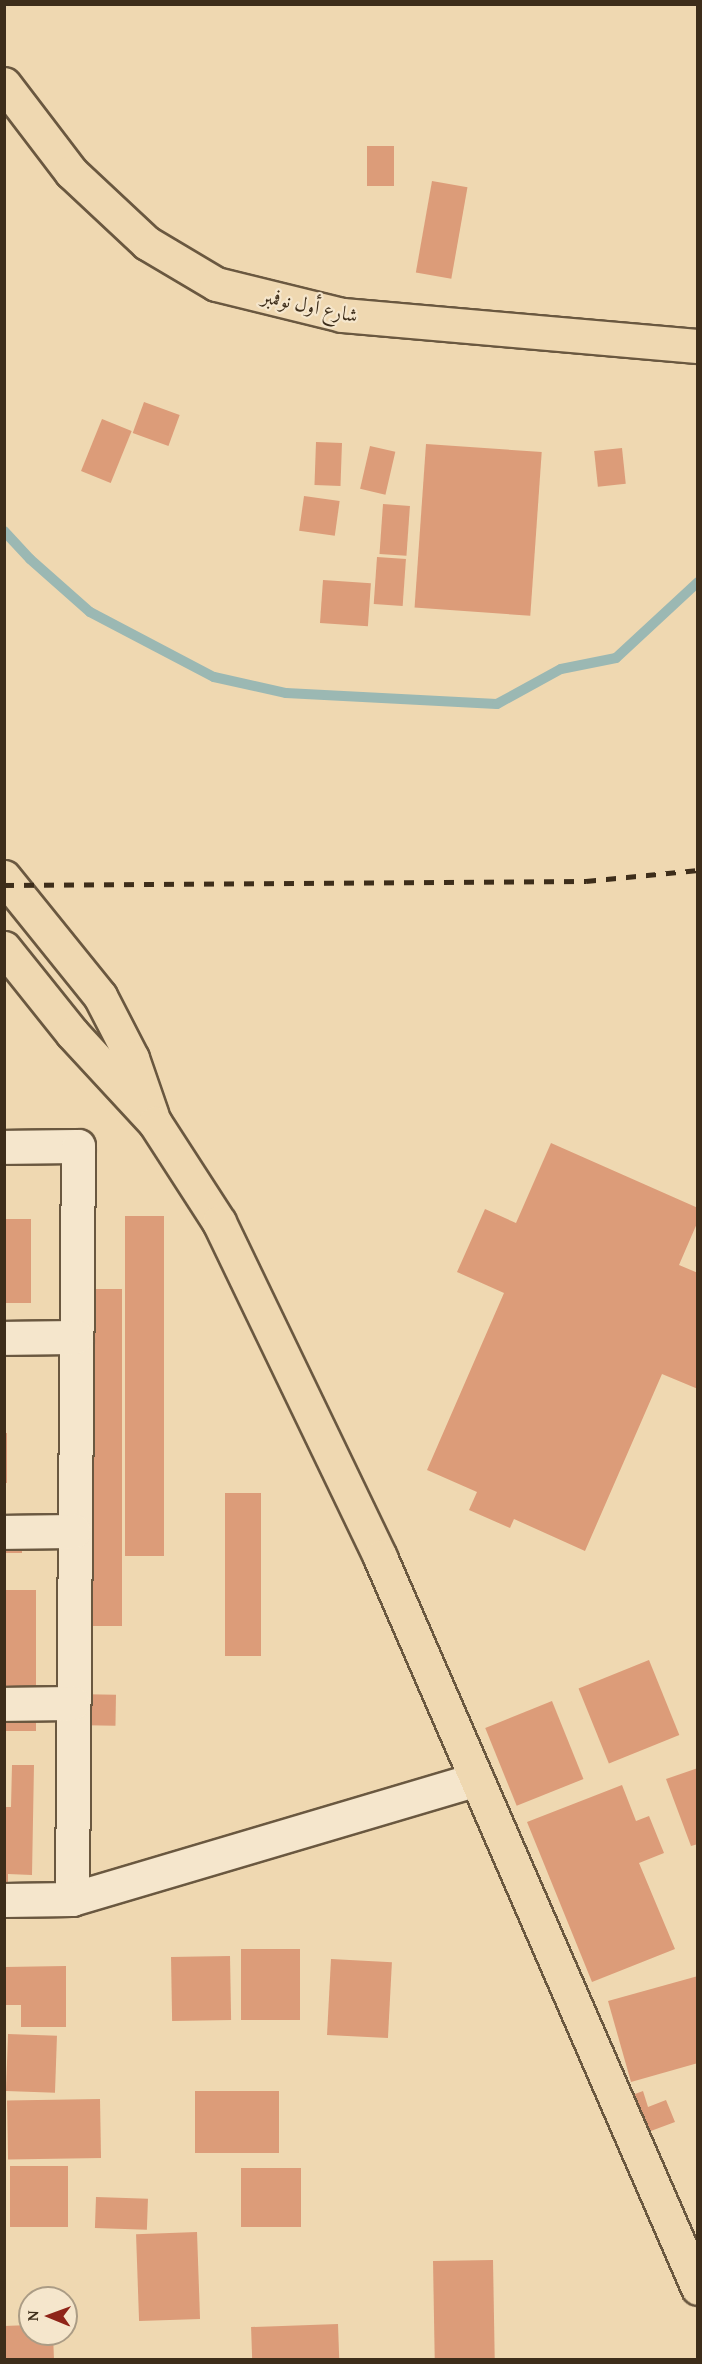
<!DOCTYPE html>
<html>
<head>
<meta charset="utf-8">
<style>
	body { margin:0 }
	#map { position:relative; width:702px; height:2364px; overflow:hidden; background:#efd8b1; font-family:"Gentium Book Plus",Amiri,serif }
	div>[style] { position:absolute }
	[style*='--x'] { left:calc(var(--x)*1px); top:calc(var(--y)*1px); width:calc(var(--w)*1px); rotate:calc(var(--a)*1deg) }
	.stream>* { height:10px; margin:-5px; padding:0 5px; transform-origin:5px; border-radius:5px; background:#9bb8b3 }
	.building>* { inset:0; background:#dc9c79; transform-origin:0 0 }
	.roads { filter:drop-shadow(2px 0 #6a5840) drop-shadow(-2px 0 #6a5840) drop-shadow(0 2px #6a5840) drop-shadow(0 -2px #6a5840) }
	.minor>* { height:33px; margin:-16.5px; padding:0 16.5px; transform-origin:16.5px; border-radius:16.5px; background:#f5e6cc }
	.primary>* { height:33px; margin:-16.5px; padding:0 16.5px; transform-origin:16.5px; border-radius:16.5px; background:#efd8b1 }
	.rail>* { height:4.5px; margin-top:-2.25px; transform-origin:0; background:repeating-linear-gradient(90deg,#3d2d1a 0 10px,transparent 0 20px) }
	span { translate:-50% -50%; white-space:nowrap; text-align:center; line-height:1.15; -webkit-text-stroke:4.5px #f5e6cc; paint-order:stroke }
	.street-label { font-size:20px; color:#3d2d1a }
	.frame { position:absolute; inset:0; border:6px solid #3d2d1a; pointer-events:none }
	.north { position:absolute; left:18px; top:2286px; width:60px; height:60px; box-sizing:border-box; background:#f5e6cc; border:2px solid #ab9c85; border-radius:50%; rotate:271deg; font-size:16px; font-weight:700; line-height:24px; text-align:center; color:#3d2d1a }
	.north::after { content:''; display:block; margin:auto; width:21px; height:27px; background:#8f2418; clip-path:polygon(50% 0,100% 100%,50% 72%,0 100%) }
</style>
</head>
<body>
<div id="map">
	<div class="stream">
		<div style="--x:4;--y:531;--w:38;--a:47"></div>
		<div style="--x:30;--y:559;--w:80;--a:41.5"></div>
		<div style="--x:90;--y:612;--w:140;--a:27.7"></div>
		<div style="--x:214;--y:677;--w:74;--a:12.5"></div>
		<div style="--x:286;--y:693;--w:211;--a:3"></div>
		<div style="--x:497;--y:704;--w:73;--a:-28.7"></div>
		<div style="--x:561;--y:669;--w:56;--a:-11.3"></div>
		<div style="--x:616;--y:658;--w:112;--a:-42.8"></div>
	</div>
	<div class="building">
		<div style="left:367px;top:146px;width:27px;height:40px"></div>
		<div style="left:432px;top:181px;width:36px;height:93px;rotate:10deg"></div>
		<div style="left:144px;top:402px;width:38px;height:33px;rotate:20deg"></div>
		<div style="left:102px;top:419px;width:32px;height:56px;rotate:22deg"></div>
		<div style="left:316px;top:442px;width:26px;height:43px;rotate:2deg"></div>
		<div style="left:426px;top:444px;width:116px;height:164px;rotate:4deg"></div>
		<div style="left:370px;top:446px;width:26px;height:44px;rotate:13deg"></div>
		<div style="left:622px;top:448px;width:36px;height:28px;rotate:84deg"></div>
		<div style="left:304px;top:496px;width:36px;height:35px;rotate:8deg"></div>
		<div style="left:383px;top:504px;width:27px;height:50px;rotate:4deg"></div>
		<div style="left:377px;top:557px;width:29px;height:47px;rotate:4deg"></div>
		<div style="left:323px;top:580px;width:48px;height:43px;rotate:4deg"></div>
		<div style="clip-path:polygon(551px 1143px,698px 1208px,698px 1221px,679px 1265px,698px 1273px,698px 1389px,662px 1374px,585px 1551px,514px 1519px,510px 1528px,469px 1510px,477px 1492px,427px 1470px,504px 1293px,457px 1272px,485px 1209px,516px 1223px)"></div>
		<div style="left:125px;top:1216px;width:39px;height:340px"></div>
		<div style="left:4px;top:1219px;width:27px;height:84px"></div>
		<div style="left:81px;top:1289px;width:41px;height:337px"></div>
		<div style="left:4px;top:1433px;width:3px;height:50px"></div>
		<div style="left:225px;top:1493px;width:36px;height:163px"></div>
		<div style="left:4px;top:1526px;width:18px;height:27px"></div>
		<div style="left:4px;top:1590px;width:32px;height:141px"></div>
		<div style="left:649px;top:1660px;width:81px;height:76px;rotate:68deg"></div>
		<div style="left:73px;top:1694px;width:43px;height:31px;rotate:1deg"></div>
		<div style="left:552px;top:1701px;width:84px;height:72px;rotate:68deg"></div>
		<div style="clip-path:polygon(12px 1765px,34px 1765px,32px 1875px,8px 1874px,8px 1910px,4px 1910px,4px 1807px,11px 1807px)"></div>
		<div style="clip-path:polygon(698px 1768px,698px 1844px,691px 1846px,666px 1779px)"></div>
		<div style="clip-path:polygon(622px 1785px,636px 1821px,649px 1816px,664px 1853px,639px 1863px,675px 1949px,592px 1982px,527px 1822px)"></div>
		<div style="left:241px;top:1949px;width:59px;height:71px"></div>
		<div style="left:230px;top:1956px;width:64px;height:59px;rotate:89deg"></div>
		<div style="left:331px;top:1959px;width:61px;height:76px;rotate:3deg"></div>
		<div style="clip-path:polygon(66px 1966px,66px 2027px,21px 2027px,21px 2005px,5px 2005px,5px 1967px)"></div>
		<div style="clip-path:polygon(698px 1976px,698px 2063px,631px 2082px,608px 2001px)"></div>
		<div style="left:8px;top:2034px;width:49px;height:57px;rotate:2deg"></div>
		<div style="left:279px;top:2091px;width:62px;height:84px;rotate:90deg"></div>
		<div style="clip-path:polygon(643px 2091px,648px 2107px,666px 2100px,675px 2122px,632px 2138px,619px 2100px)"></div>
		<div style="left:100px;top:2099px;width:59px;height:93px;rotate:89deg"></div>
		<div style="left:68px;top:2166px;width:61px;height:58px;rotate:90deg"></div>
		<div style="left:241px;top:2168px;width:60px;height:59px"></div>
		<div style="left:96px;top:2197px;width:52px;height:31px;rotate:2deg"></div>
		<div style="left:197px;top:2232px;width:87px;height:61px;rotate:88deg"></div>
		<div style="left:493px;top:2260px;width:100px;height:60px;rotate:89deg"></div>
		<div style="left:338px;top:2324px;width:36px;height:87px;rotate:88deg"></div>
		<div style="clip-path:polygon(30px 2325px,30px 2334px,53px 2334px,54px 2360px,4px 2360px,4px 2326px)"></div>
	</div>
	<div class="roads">
		<div class="minor">
			<div style="--x:4;--y:1147;--w:74;--a:-0.8"></div>
			<div style="--x:78;--y:1146;--w:753;--a:90.46"></div>
			<div style="--x:72;--y:1899;--w:68;--a:179.2"></div>
			<div style="--x:4;--y:1338;--w:72;--a:-0.8"></div>
			<div style="--x:4;--y:1532;--w:70;--a:-0.8"></div>
			<div style="--x:4;--y:1704;--w:69;--a:-0.8"></div>
			<div style="--x:72;--y:1899;--w:422;--a:-16.5"></div>
		</div>
		<div class="primary">
			<div style="--x:4;--y:84;--w:111;--a:52.7"></div>
			<div style="--x:71;--y:172;--w:104;--a:43.1"></div>
			<div style="--x:147;--y:243;--w:80;--a:30.7"></div>
			<div style="--x:216;--y:284;--w:130;--a:13.8"></div>
			<div style="--x:342;--y:315;--w:357;--a:5"></div>
			<div style="--x:4;--y:877;--w:153;--a:51.1"></div>
			<div style="--x:100;--y:996;--w:70;--a:62.7"></div>
			<div style="--x:132;--y:1058;--w:61;--a:71"></div>
			<div style="--x:4;--y:948;--w:109;--a:51.3"></div>
			<div style="--x:72;--y:1033;--w:122;--a:47.3"></div>
			<div style="--x:155;--y:1123;--w:118;--a:57.1"></div>
			<div style="--x:219;--y:1222;--w:372;--a:64.3"></div>
			<div style="--x:380;--y:1557;--w:797;--a:66.49"></div>
		</div>
	</div>
	<div class="rail">
		<div style="--x:4;--y:885;--w:582;--a:-0.39"></div>
		<div style="--x:586;--y:881;--w:113;--a:-5.6"></div>
	</div>
	<div class="street-label">
		<span style="left:310px;top:305px;rotate:12deg">شارع أول نوفمبر</span>
	</div>
	<div class="frame"></div>
	<div class="north">N</div>
</div>
</body>
</html>
